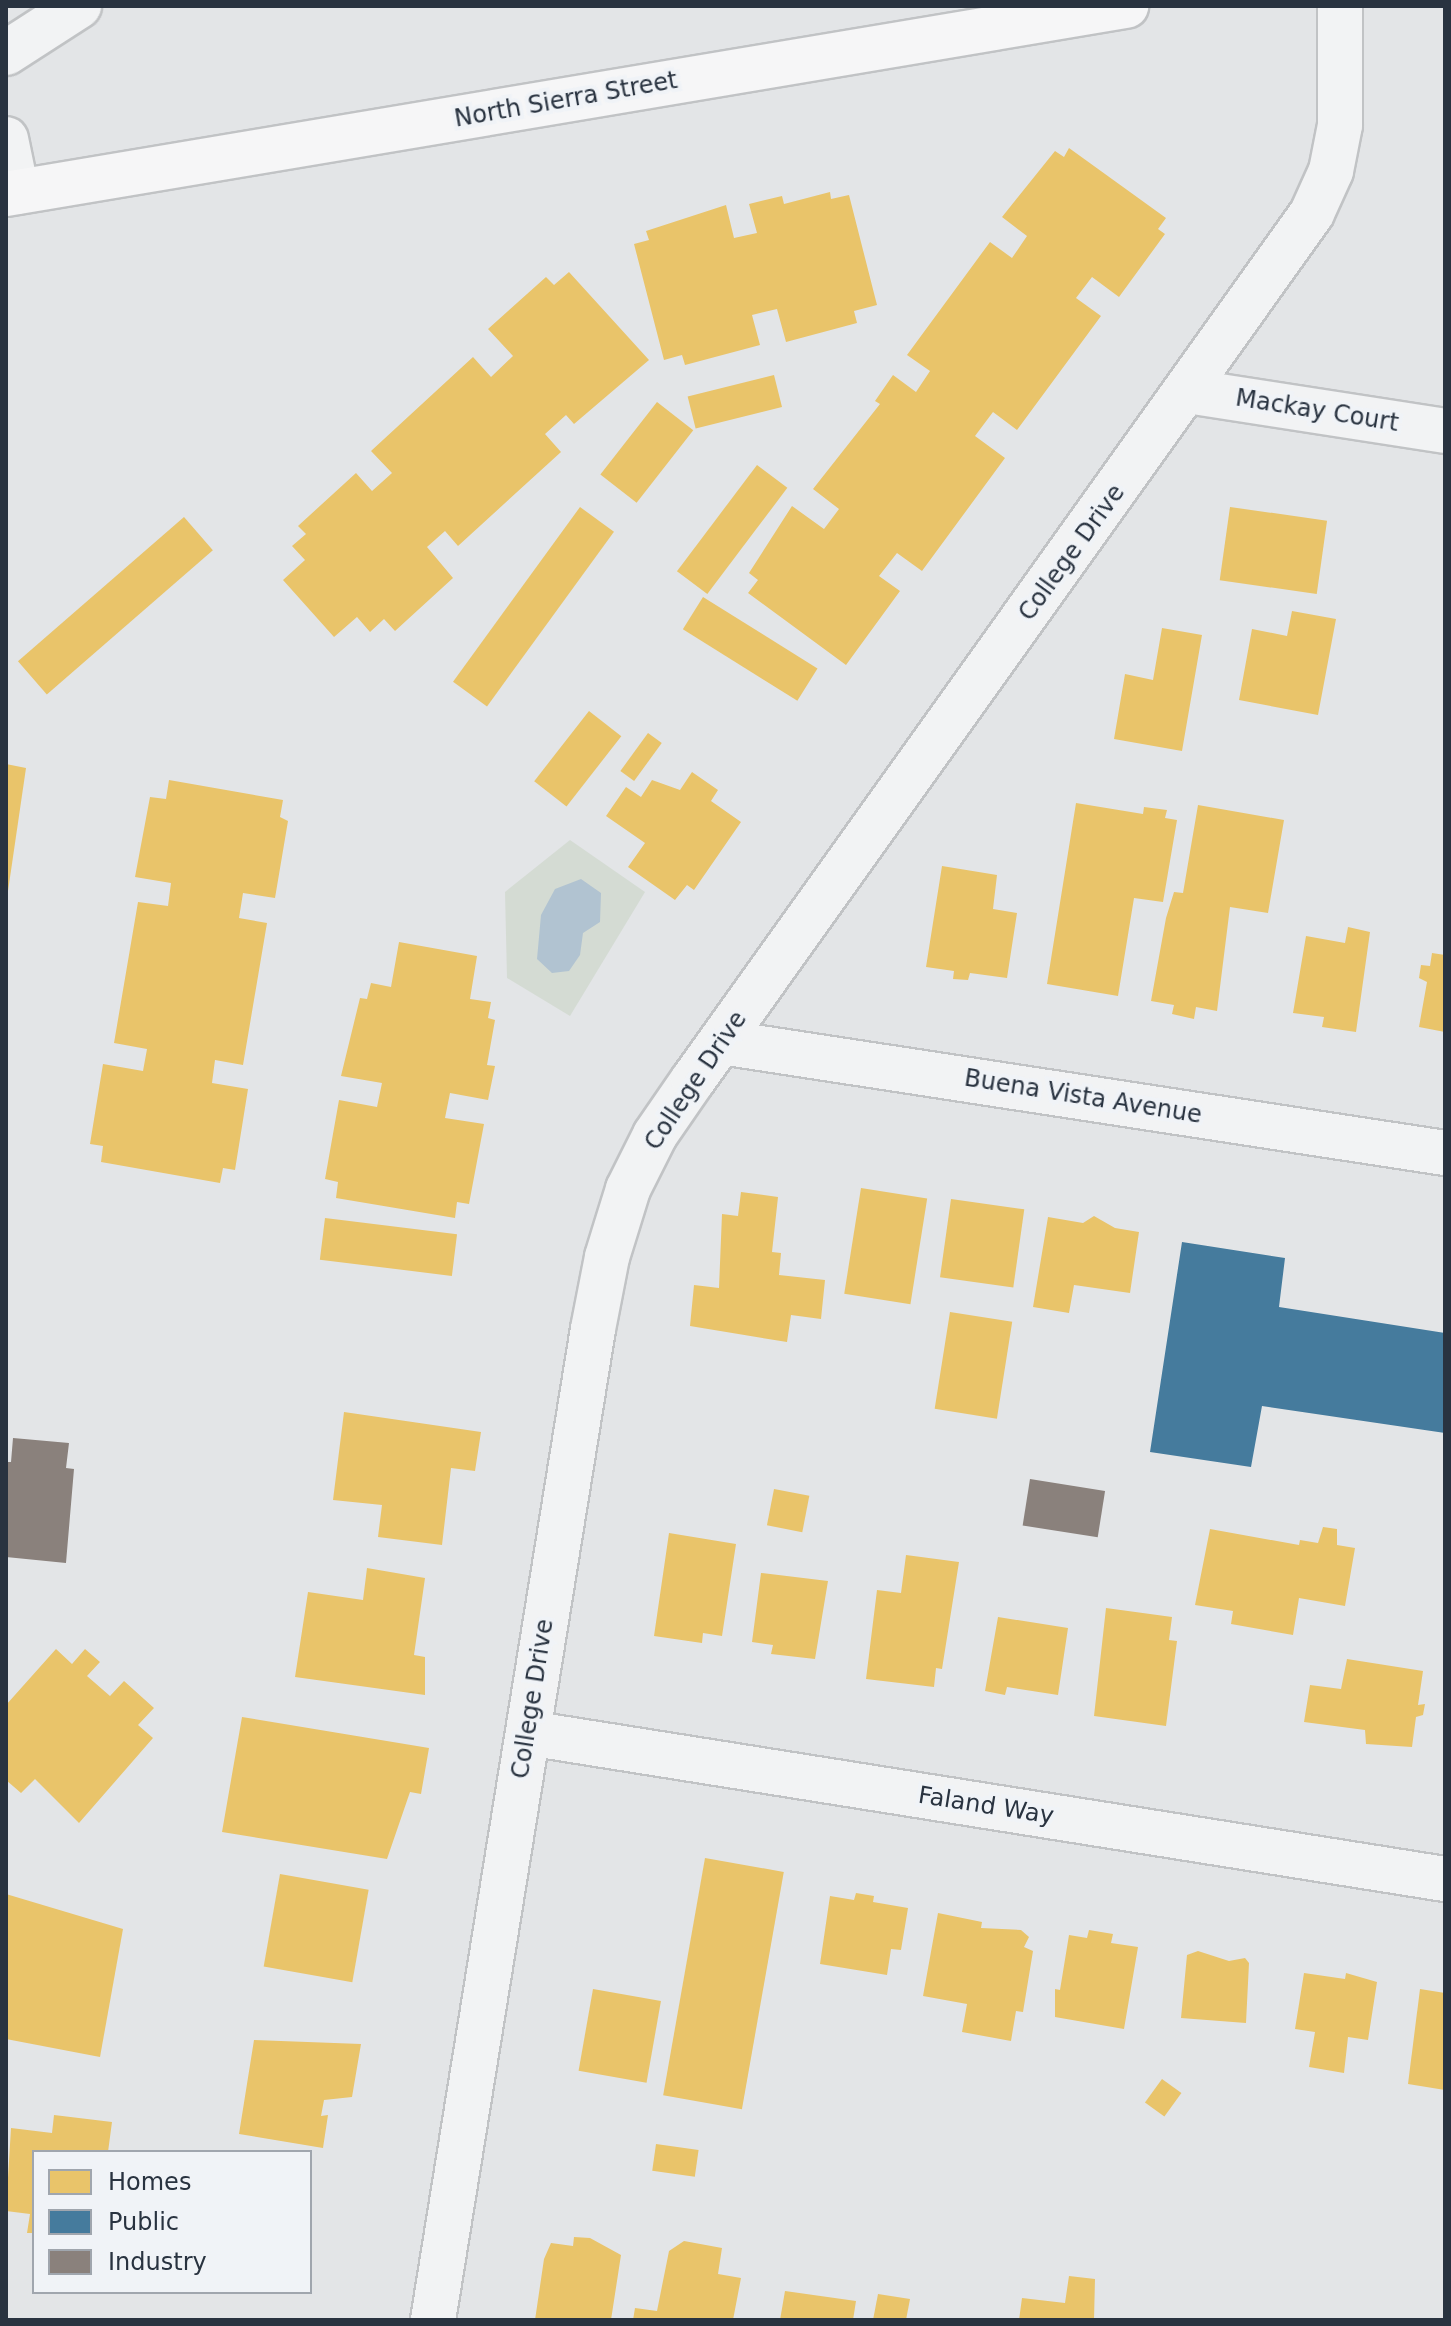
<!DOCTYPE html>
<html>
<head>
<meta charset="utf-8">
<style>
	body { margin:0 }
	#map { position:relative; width:1451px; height:2326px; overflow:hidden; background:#e3e5e7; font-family:"DejaVu Sans",sans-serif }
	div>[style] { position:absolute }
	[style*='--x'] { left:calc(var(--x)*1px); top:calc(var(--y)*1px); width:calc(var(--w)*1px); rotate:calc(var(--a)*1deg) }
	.green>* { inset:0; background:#d4dbd3 }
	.water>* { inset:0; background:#b1c3d1 }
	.homes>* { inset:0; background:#e9c46a; transform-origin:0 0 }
	.public>* { inset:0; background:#457b9d }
	.industry>* { inset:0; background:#8a817c; transform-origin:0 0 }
	.roads { filter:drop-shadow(2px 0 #c1c3c5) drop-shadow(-2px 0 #c1c3c5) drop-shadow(0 2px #c1c3c5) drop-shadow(0 -2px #c1c3c5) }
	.minor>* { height:44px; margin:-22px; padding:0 22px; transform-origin:22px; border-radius:22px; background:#f2f3f4 }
	.tertiary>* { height:44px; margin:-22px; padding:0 22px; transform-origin:22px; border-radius:22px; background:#f2f3f4 }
	.secondary>* { height:44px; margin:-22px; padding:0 22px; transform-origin:22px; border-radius:22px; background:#f6f6f7 }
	span { translate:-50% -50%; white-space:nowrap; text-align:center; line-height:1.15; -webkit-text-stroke:8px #f0f3f7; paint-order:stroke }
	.street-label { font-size:24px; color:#293340 }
	.frame { position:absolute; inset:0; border:8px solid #293340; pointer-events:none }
	.legend { position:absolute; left:32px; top:2150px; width:280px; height:144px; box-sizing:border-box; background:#f0f3f7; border:2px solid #a0a6ae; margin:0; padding:10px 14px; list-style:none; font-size:24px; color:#293340 }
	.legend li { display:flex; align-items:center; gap:16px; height:40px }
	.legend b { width:40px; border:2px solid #a0a6ae }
</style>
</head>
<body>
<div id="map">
	<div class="green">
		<div style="clip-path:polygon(570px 840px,645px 892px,570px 1016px,507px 978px,505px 892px)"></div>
	</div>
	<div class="water">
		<div style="clip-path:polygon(581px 879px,601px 893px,600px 922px,583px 933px,580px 955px,569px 971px,552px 973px,537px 959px,541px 915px,555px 889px)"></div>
	</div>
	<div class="homes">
		<div style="clip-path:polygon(1069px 148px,1166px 218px,1158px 229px,1165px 234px,1119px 297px,1092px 277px,1076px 298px,1101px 316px,1017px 430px,993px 412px,975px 436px,1005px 458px,922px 571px,897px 553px,879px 576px,900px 591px,846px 665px,748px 593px,758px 580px,749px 573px,792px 506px,824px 529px,839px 509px,813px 489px,880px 404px,875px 401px,893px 375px,916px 392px,930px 371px,907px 355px,990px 242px,1012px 258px,1027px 236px,1002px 217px,1055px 151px,1064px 157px)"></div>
		<div style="clip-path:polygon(830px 192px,831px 199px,849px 195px,877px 305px,854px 311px,857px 323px,786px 342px,777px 309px,752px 315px,760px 345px,685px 365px,682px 355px,664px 360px,634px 244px,649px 240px,646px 231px,726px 205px,734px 238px,757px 233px,749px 204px,782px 196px,784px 204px)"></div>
		<div style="clip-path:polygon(569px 272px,649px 360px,574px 424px,566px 415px,545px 434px,561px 452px,458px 546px,445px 531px,427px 547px,453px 578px,395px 631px,384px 619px,370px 632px,357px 617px,334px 637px,283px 580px,305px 560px,292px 546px,306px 534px,298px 526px,356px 473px,372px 491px,392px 473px,371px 451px,473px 357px,491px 377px,513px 356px,488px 329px,546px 277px,554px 285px)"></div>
		<div style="left:774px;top:375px;width:33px;height:89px;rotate:76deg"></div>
		<div style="left:657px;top:402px;width:46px;height:92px;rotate:38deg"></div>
		<div style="left:757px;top:465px;width:38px;height:133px;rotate:37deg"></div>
		<div style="left:580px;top:507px;width:42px;height:216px;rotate:36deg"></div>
		<div style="left:1230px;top:507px;width:98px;height:74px;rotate:8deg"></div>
		<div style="left:184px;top:517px;width:44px;height:220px;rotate:49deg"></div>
		<div style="left:703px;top:597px;width:135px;height:38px;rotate:32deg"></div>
		<div style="clip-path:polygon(1292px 611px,1336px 619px,1318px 715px,1239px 700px,1252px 629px,1287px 636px)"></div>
		<div style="clip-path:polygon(1162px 628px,1202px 635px,1182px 751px,1114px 739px,1125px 674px,1153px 680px)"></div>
		<div style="left:589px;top:711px;width:41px;height:89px;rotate:38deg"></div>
		<div style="left:648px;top:733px;width:17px;height:47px;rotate:36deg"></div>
		<div style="clip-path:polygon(6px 764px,26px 768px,8px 891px,6px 890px)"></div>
		<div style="clip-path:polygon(692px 772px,718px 790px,711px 801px,741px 822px,694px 890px,687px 885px,675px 900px,628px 867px,645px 843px,606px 816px,626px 787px,641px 797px,652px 780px,680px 790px)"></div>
		<div style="clip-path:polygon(169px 780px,283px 800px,280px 817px,288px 821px,275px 898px,243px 893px,239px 918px,267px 923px,243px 1065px,215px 1060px,212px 1083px,248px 1089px,235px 1170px,223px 1168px,220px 1183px,101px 1162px,103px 1146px,90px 1144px,103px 1064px,143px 1071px,147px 1049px,114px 1043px,138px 902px,168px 906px,171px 883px,135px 877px,150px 797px,166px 799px)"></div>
		<div style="clip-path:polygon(1076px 803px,1143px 814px,1144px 807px,1167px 810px,1165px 818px,1177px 820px,1163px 902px,1134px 898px,1118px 996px,1047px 984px)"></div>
		<div style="clip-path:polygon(1198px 805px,1284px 820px,1268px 913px,1230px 907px,1217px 1011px,1196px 1007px,1194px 1019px,1172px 1014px,1174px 1005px,1151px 1001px,1166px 918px,1174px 892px,1183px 893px)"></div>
		<div style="clip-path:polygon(942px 866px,997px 875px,993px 909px,1017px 913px,1007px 978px,970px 973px,968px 980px,953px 979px,954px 971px,926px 967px)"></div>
		<div style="clip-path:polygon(1348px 927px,1370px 932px,1356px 1032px,1322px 1027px,1324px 1017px,1293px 1013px,1306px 936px,1345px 943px)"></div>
		<div style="clip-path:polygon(399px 942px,477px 956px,470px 999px,491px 1002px,488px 1018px,495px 1020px,487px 1065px,495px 1066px,488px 1100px,450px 1093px,445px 1118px,484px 1124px,469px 1204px,457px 1202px,455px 1218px,336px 1198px,338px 1182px,325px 1179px,339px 1100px,377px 1107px,382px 1083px,341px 1076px,360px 998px,367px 999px,371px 983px,391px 987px)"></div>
		<div style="clip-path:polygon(1432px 953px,1445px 955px,1445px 1032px,1419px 1027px,1427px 982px,1419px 978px,1421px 965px,1430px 966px)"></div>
		<div style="left:861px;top:1188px;width:67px;height:107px;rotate:9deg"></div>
		<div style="clip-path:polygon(741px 1192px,778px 1197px,772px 1252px,781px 1253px,779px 1275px,825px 1280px,821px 1319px,791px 1315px,787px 1342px,690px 1326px,694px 1285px,719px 1288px,722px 1214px,738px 1216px)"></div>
		<div style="left:951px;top:1199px;width:74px;height:79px;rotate:8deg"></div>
		<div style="clip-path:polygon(1094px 1216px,1115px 1228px,1139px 1232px,1130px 1293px,1074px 1285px,1069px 1313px,1033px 1307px,1048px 1217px,1083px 1223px)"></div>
		<div style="left:325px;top:1218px;width:133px;height:42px;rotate:7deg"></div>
		<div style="left:950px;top:1312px;width:63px;height:98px;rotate:9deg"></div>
		<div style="clip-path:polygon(344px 1412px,481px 1432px,475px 1471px,451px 1468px,442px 1545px,378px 1537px,382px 1505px,333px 1500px)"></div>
		<div style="left:774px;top:1489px;width:36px;height:37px;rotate:11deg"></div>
		<div style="clip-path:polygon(1323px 1527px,1337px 1529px,1337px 1545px,1355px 1548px,1345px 1606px,1299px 1598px,1293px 1635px,1231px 1624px,1233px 1611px,1195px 1605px,1210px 1529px,1299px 1545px,1300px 1540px,1318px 1543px)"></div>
		<div style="clip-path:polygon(669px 1533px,736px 1544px,722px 1636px,703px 1633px,702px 1643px,654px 1636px)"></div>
		<div style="clip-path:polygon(906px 1555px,959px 1562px,942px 1669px,936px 1668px,934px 1687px,866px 1679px,877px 1590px,901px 1593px)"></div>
		<div style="clip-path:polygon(367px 1568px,425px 1578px,414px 1655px,425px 1657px,425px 1695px,295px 1677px,308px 1592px,363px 1600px)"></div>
		<div style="clip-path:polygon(761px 1573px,828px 1581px,815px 1659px,771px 1654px,773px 1645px,752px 1642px)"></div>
		<div style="clip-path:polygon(1106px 1608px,1172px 1617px,1169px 1640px,1177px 1641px,1166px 1726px,1094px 1716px)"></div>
		<div style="clip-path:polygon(998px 1617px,1068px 1628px,1058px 1695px,1007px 1687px,1005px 1695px,985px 1691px)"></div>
		<div style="clip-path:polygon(56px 1649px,72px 1664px,85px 1649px,100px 1662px,87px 1676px,110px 1696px,124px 1681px,154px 1708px,138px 1725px,153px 1738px,79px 1823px,35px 1779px,21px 1793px,6px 1780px,6px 1705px)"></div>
		<div style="clip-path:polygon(1347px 1659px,1423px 1671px,1418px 1705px,1425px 1704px,1423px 1715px,1416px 1717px,1412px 1747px,1366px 1744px,1365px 1730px,1304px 1722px,1310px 1685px,1341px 1689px)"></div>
		<div style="clip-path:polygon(242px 1717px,429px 1748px,421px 1794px,410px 1792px,387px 1859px,222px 1832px)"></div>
		<div style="left:705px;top:1858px;width:80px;height:241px;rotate:10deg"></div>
		<div style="left:280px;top:1874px;width:90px;height:94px;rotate:10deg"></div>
		<div style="clip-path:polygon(856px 1893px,874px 1896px,873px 1902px,908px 1908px,901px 1950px,891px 1949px,887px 1975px,820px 1964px,830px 1896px,854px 1900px)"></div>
		<div style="clip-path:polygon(6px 1894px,123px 1929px,100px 2057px,6px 2039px)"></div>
		<div style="clip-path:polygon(938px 1913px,982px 1922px,981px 1928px,1021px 1930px,1029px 1937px,1024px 1947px,1033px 1951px,1023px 2012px,1016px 2011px,1011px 2041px,962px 2032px,967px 2004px,923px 1996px)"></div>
		<div style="clip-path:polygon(1089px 1930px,1113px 1934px,1111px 1943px,1138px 1947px,1124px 2029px,1055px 2017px,1055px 1989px,1060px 1990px,1069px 1935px,1087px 1938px)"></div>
		<div style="clip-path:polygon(1198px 1951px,1229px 1961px,1245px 1958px,1249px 1963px,1246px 2023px,1181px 2018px,1187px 1955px)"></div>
		<div style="clip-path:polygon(1304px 1973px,1345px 1979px,1346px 1973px,1377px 1982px,1368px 2040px,1348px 2037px,1344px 2073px,1309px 2067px,1315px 2032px,1295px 2029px)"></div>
		<div style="left:593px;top:1989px;width:69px;height:83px;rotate:10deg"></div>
		<div style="clip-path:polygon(1420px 1989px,1445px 1993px,1445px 2090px,1408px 2084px)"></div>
		<div style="clip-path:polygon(254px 2040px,361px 2044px,352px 2097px,324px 2100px,321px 2116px,328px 2115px,323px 2148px,239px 2134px)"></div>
		<div style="left:1162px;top:2079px;width:24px;height:29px;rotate:36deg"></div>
		<div style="clip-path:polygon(54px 2115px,112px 2122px,108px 2152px,34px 2152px,34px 2233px,27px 2233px,30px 2214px,6px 2211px,11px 2128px,52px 2133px)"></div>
		<div style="left:656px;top:2144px;width:43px;height:27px;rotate:8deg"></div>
		<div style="clip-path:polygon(574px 2237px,590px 2238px,621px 2255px,611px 2320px,535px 2320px,544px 2259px,551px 2243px,573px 2246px)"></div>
		<div style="clip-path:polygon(684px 2241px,722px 2248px,718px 2274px,741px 2278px,733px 2320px,633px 2320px,635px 2308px,657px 2311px,669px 2251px)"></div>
		<div style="clip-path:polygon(1069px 2276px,1095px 2279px,1094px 2320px,1019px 2320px,1022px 2298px,1065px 2303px)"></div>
		<div style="clip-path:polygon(785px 2291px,856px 2301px,853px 2320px,780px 2320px)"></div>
		<div style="clip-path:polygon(878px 2294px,910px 2299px,906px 2320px,873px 2320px)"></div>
	</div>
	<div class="public">
		<div style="clip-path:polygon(1182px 1242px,1285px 1258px,1279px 1307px,1445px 1333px,1445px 1433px,1262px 1406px,1251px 1467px,1150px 1452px)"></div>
	</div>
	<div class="industry">
		<div style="clip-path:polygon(13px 1438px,69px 1443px,66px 1468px,74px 1469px,66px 1563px,6px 1557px,6px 1462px,11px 1462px)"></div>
		<div style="left:1030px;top:1479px;width:76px;height:47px;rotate:9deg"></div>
	</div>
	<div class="roads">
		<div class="minor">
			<div style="--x:6;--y:53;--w:87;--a:-32.8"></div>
			<div style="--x:1188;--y:391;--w:260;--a:8.8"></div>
			<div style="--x:721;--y:1042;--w:732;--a:8.72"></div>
			<div style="--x:528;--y:1733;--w:929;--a:9.05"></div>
			<div style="--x:433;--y:2320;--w:1004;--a:-80.83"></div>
			<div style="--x:593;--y:1329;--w:73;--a:-79"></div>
			<div style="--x:607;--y:1257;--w:71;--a:-72.8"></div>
			<div style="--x:628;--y:1189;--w:60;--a:-63.4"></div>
			<div style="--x:655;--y:1135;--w:67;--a:-55.4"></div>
			<div style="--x:693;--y:1080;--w:1065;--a:-54.47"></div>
			<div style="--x:1312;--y:213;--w:46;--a:-65.7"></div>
			<div style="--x:1331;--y:171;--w:47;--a:-78.9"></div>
			<div style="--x:1340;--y:125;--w:119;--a:-90"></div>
		</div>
		<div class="tertiary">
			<div style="--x:6;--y:139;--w:54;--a:78.3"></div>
		</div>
		<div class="secondary">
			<div style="--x:6;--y:194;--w:1136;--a:-9.53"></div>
		</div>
	</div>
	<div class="street-label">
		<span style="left:566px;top:100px;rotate:-10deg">North Sierra Street</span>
		<span style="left:1317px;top:411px;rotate:9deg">Mackay Court</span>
		<span style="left:1072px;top:553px;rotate:-54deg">College Drive</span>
		<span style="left:696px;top:1081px;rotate:-56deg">College Drive</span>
		<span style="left:1083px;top:1097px;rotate:9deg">Buena Vista Avenue</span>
		<span style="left:533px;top:1699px;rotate:-81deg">College Drive</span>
		<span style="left:986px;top:1806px;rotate:9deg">Faland Way</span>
	</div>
	<div class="frame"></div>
	<ul class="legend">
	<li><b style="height:22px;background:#e9c46a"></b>Homes</li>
	<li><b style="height:22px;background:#457b9d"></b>Public</li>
	<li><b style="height:22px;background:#8a817c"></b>Industry</li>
	</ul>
</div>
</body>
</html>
